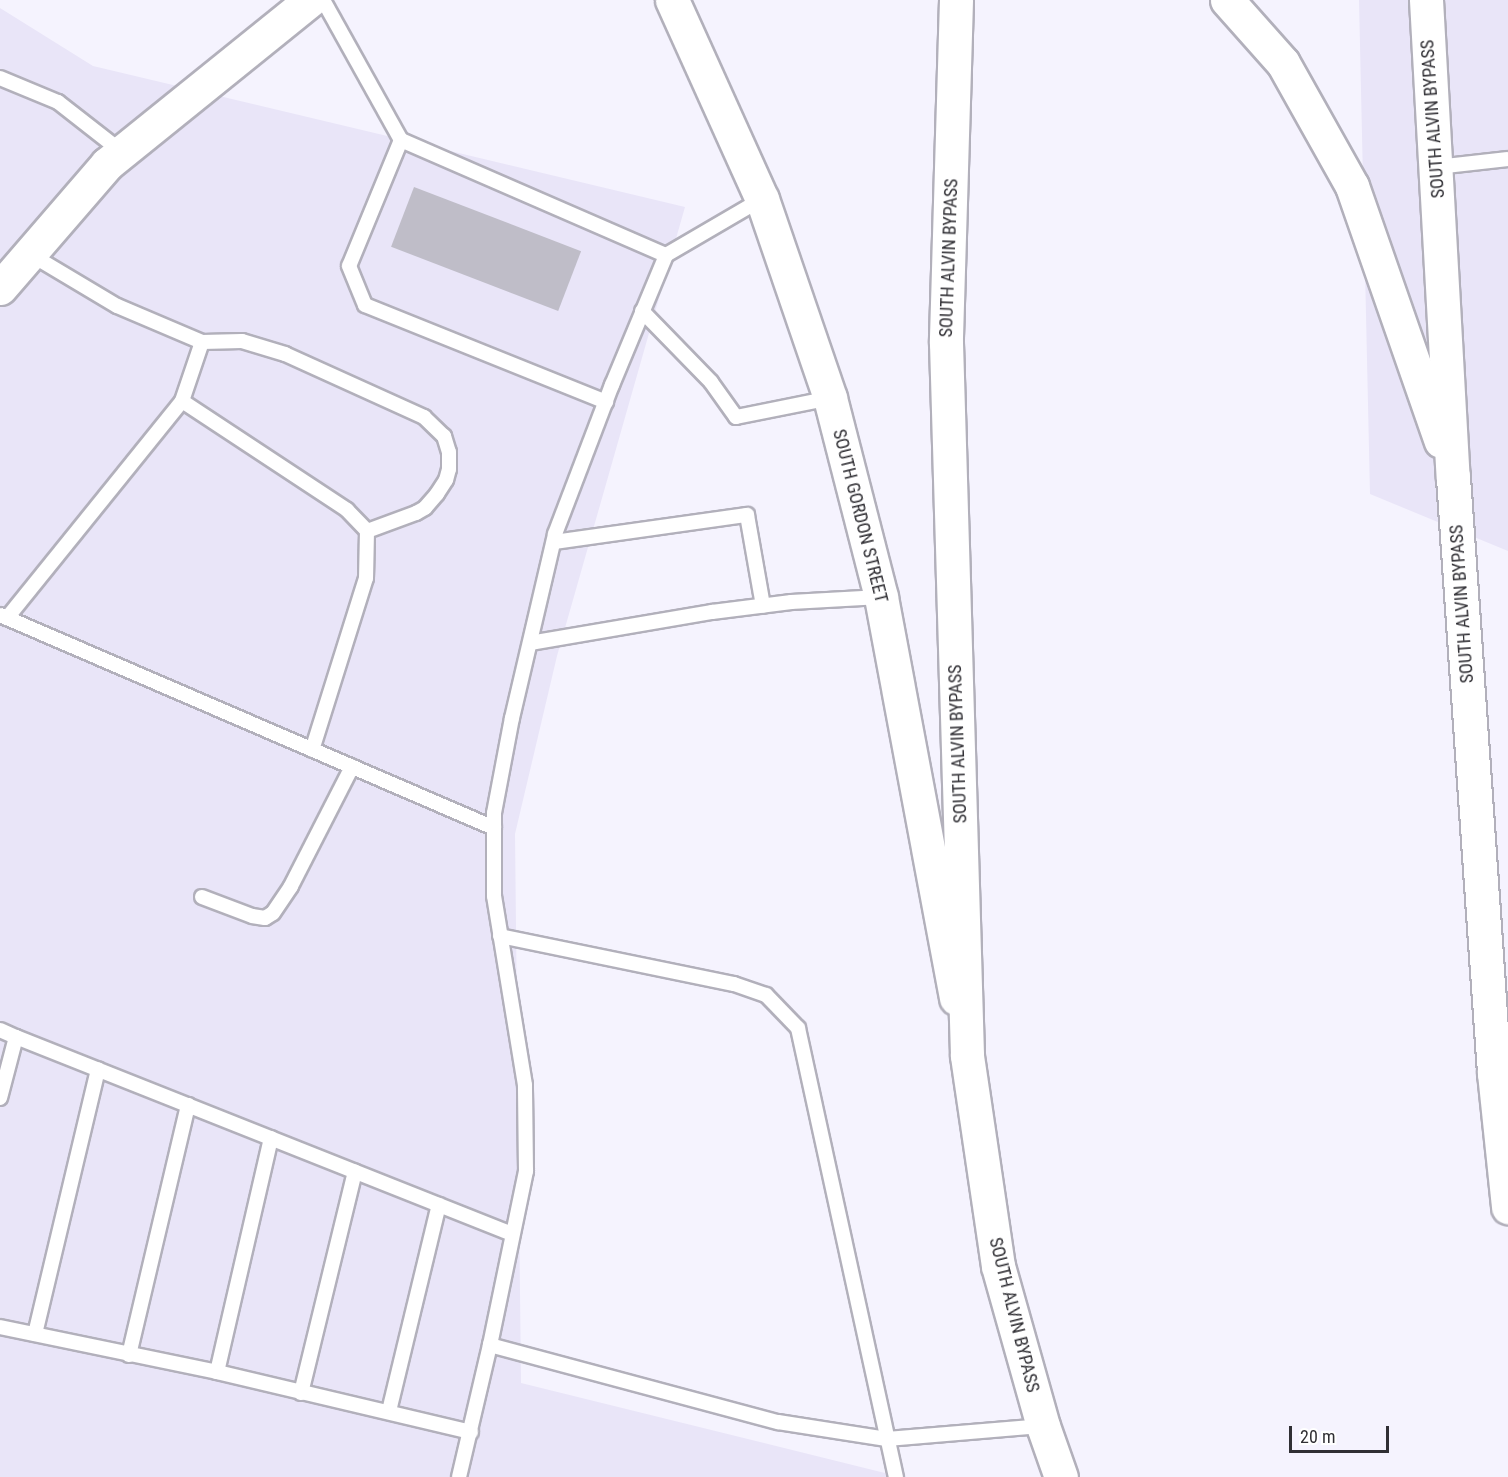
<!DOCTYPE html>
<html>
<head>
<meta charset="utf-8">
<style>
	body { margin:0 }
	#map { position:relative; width:1508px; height:1477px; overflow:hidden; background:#f5f3fe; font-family:"Roboto Condensed",sans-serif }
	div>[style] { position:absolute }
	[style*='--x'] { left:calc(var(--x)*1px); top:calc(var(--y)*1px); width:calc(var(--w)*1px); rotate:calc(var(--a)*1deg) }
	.built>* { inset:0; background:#e9e5f8 }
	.building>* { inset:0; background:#bfbdc8; transform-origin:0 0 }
	.roads { filter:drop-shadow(2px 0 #b2b0bb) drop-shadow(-2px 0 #b2b0bb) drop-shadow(0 2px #b2b0bb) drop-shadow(0 -2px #b2b0bb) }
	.service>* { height:14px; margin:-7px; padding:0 7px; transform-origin:7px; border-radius:7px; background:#fff }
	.secondary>* { height:33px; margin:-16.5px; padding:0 16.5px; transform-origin:16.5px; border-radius:16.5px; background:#fff }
	.primary>* { height:33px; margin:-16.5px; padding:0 16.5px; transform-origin:16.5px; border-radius:16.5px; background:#fff }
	span { translate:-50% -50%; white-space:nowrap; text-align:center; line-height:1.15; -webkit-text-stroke:5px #fff; paint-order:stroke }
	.street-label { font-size:18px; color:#302f34 }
	.scale { position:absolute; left:1289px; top:1426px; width:100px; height:27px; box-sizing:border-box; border:3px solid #302f34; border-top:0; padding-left:8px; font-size:18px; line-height:21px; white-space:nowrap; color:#302f34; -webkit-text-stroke:4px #fff; paint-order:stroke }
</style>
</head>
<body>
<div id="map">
	<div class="built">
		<div style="clip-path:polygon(1359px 0,1508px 0,1508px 551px,1370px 494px)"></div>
		<div style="clip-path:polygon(0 8px,93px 66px,685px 207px,557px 656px,515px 834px,521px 1383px,901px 1477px,0 1477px)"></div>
	</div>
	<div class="building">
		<div style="left:414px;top:187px;width:179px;height:64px;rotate:21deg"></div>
	</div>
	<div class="roads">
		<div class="service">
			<div style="--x:323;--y:0;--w:160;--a:60.9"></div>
			<div style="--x:401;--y:140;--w:289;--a:23.5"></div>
			<div style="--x:666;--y:255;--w:111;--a:-30.3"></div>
			<div style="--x:0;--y:78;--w:63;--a:22.5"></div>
			<div style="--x:58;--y:102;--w:81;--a:38"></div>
			<div style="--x:401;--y:140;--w:136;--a:112.4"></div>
			<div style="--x:349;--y:266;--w:42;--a:67.7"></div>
			<div style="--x:365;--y:305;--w:260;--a:21.9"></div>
			<div style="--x:1437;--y:167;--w:71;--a:-6.4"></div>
			<div style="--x:642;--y:311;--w:99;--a:45.8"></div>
			<div style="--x:711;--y:382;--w:43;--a:54.5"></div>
			<div style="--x:736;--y:417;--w:96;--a:-11.4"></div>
			<div style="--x:202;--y:342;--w:40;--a:-1.4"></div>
			<div style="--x:242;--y:341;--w:45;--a:16.8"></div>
			<div style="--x:285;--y:354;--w:153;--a:24.4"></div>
			<div style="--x:424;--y:417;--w:28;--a:44"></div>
			<div style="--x:444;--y:436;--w:17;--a:73"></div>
			<div style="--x:449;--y:452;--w:17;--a:90"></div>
			<div style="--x:449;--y:469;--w:11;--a:105"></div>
			<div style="--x:446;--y:480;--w:17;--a:123"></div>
			<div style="--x:437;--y:494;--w:18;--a:131"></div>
			<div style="--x:425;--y:508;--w:10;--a:151"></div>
			<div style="--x:416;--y:513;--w:52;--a:159.8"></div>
			<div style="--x:182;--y:401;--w:198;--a:33.4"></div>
			<div style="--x:347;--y:510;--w:29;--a:46"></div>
			<div style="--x:367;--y:531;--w:47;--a:91.2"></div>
			<div style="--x:366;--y:578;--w:180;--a:107.4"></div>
			<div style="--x:554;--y:542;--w:195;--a:-8"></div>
			<div style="--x:747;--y:515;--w:92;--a:80"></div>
			<div style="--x:0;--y:615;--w:538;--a:23.32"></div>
			<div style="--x:7;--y:618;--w:279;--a:-51.1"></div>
			<div style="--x:182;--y:401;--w:62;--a:-71.3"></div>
			<div style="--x:202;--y:342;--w:92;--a:-157"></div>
			<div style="--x:117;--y:306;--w:101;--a:-149.1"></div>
			<div style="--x:530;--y:643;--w:185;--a:-9.7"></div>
			<div style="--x:712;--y:612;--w:80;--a:-7.2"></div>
			<div style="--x:791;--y:602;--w:90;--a:-3.2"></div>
			<div style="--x:202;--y:897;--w:53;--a:20.8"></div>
			<div style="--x:252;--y:916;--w:13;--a:9"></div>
			<div style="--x:265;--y:918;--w:9;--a:-32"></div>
			<div style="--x:273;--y:913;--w:32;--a:-56"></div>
			<div style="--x:291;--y:886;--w:134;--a:-62.9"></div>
			<div style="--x:500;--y:936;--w:239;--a:11.6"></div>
			<div style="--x:734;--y:984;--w:34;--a:19"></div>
			<div style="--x:766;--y:995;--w:46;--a:45.9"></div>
			<div style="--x:798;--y:1028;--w:460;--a:77.7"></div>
			<div style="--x:0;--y:1030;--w:17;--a:24"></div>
			<div style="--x:16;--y:1037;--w:63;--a:104.7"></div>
			<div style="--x:16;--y:1037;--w:534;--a:21.66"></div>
			<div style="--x:0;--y:1327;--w:222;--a:11.7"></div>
			<div style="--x:217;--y:1372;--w:261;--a:13.3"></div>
			<div style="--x:35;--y:1334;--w:272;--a:-76.6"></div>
			<div style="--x:490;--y:1345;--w:178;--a:-78.3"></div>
			<div style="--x:526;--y:1171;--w:86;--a:-90.7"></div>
			<div style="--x:525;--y:1085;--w:192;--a:-99.3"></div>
			<div style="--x:494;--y:896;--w:83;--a:-90"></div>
			<div style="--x:494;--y:813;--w:97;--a:-79.3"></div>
			<div style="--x:512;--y:718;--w:189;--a:-76.8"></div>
			<div style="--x:555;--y:534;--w:160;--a:-69.1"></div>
			<div style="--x:612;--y:385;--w:141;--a:-67.4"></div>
			<div style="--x:129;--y:1355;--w:257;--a:-76.7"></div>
			<div style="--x:217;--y:1372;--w:240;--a:-77"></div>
			<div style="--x:301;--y:1393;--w:228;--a:-76.3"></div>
			<div style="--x:389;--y:1411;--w:212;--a:-76.4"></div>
			<div style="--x:459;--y:1477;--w:136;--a:-76.8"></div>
			<div style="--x:490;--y:1345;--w:298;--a:15"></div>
			<div style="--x:778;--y:1422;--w:110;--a:8.9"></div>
			<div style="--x:887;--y:1439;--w:157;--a:-4.8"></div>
		</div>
		<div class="secondary">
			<div style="--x:672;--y:0;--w:218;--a:65.7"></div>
			<div style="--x:762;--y:199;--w:210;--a:71.1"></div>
			<div style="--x:830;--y:398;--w:205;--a:75.6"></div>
			<div style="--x:881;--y:597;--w:408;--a:79.4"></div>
			<div style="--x:0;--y:288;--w:164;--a:-49.2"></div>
			<div style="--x:107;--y:164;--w:261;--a:-38.9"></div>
		</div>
		<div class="primary">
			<div style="--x:956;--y:0;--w:343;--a:91.7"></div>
			<div style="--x:946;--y:343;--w:713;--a:88.31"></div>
			<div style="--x:967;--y:1056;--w:212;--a:81.6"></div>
			<div style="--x:998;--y:1266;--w:166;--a:74.3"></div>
			<div style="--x:1043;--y:1426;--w:54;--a:70.6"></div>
			<div style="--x:1227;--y:0;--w:84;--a:48.4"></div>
			<div style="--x:1283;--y:63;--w:141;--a:60.7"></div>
			<div style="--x:1352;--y:186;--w:270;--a:70.8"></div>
			<div style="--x:1426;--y:0;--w:478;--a:86.8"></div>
			<div style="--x:1453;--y:477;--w:597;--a:86.06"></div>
			<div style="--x:1494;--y:1073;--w:135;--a:84"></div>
		</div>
	</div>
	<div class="street-label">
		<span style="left:1433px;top:119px;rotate:-94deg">SOUTH ALVIN BYPASS</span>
		<span style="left:949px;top:258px;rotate:-88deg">SOUTH ALVIN BYPASS</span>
		<span style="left:860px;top:516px;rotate:76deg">SOUTH GORDON STREET</span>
		<span style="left:1462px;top:604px;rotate:-94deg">SOUTH ALVIN BYPASS</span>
		<span style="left:958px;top:744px;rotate:-92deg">SOUTH ALVIN BYPASS</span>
		<span style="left:1014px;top:1315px;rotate:76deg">SOUTH ALVIN BYPASS</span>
	</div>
	<div class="scale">20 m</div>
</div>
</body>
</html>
